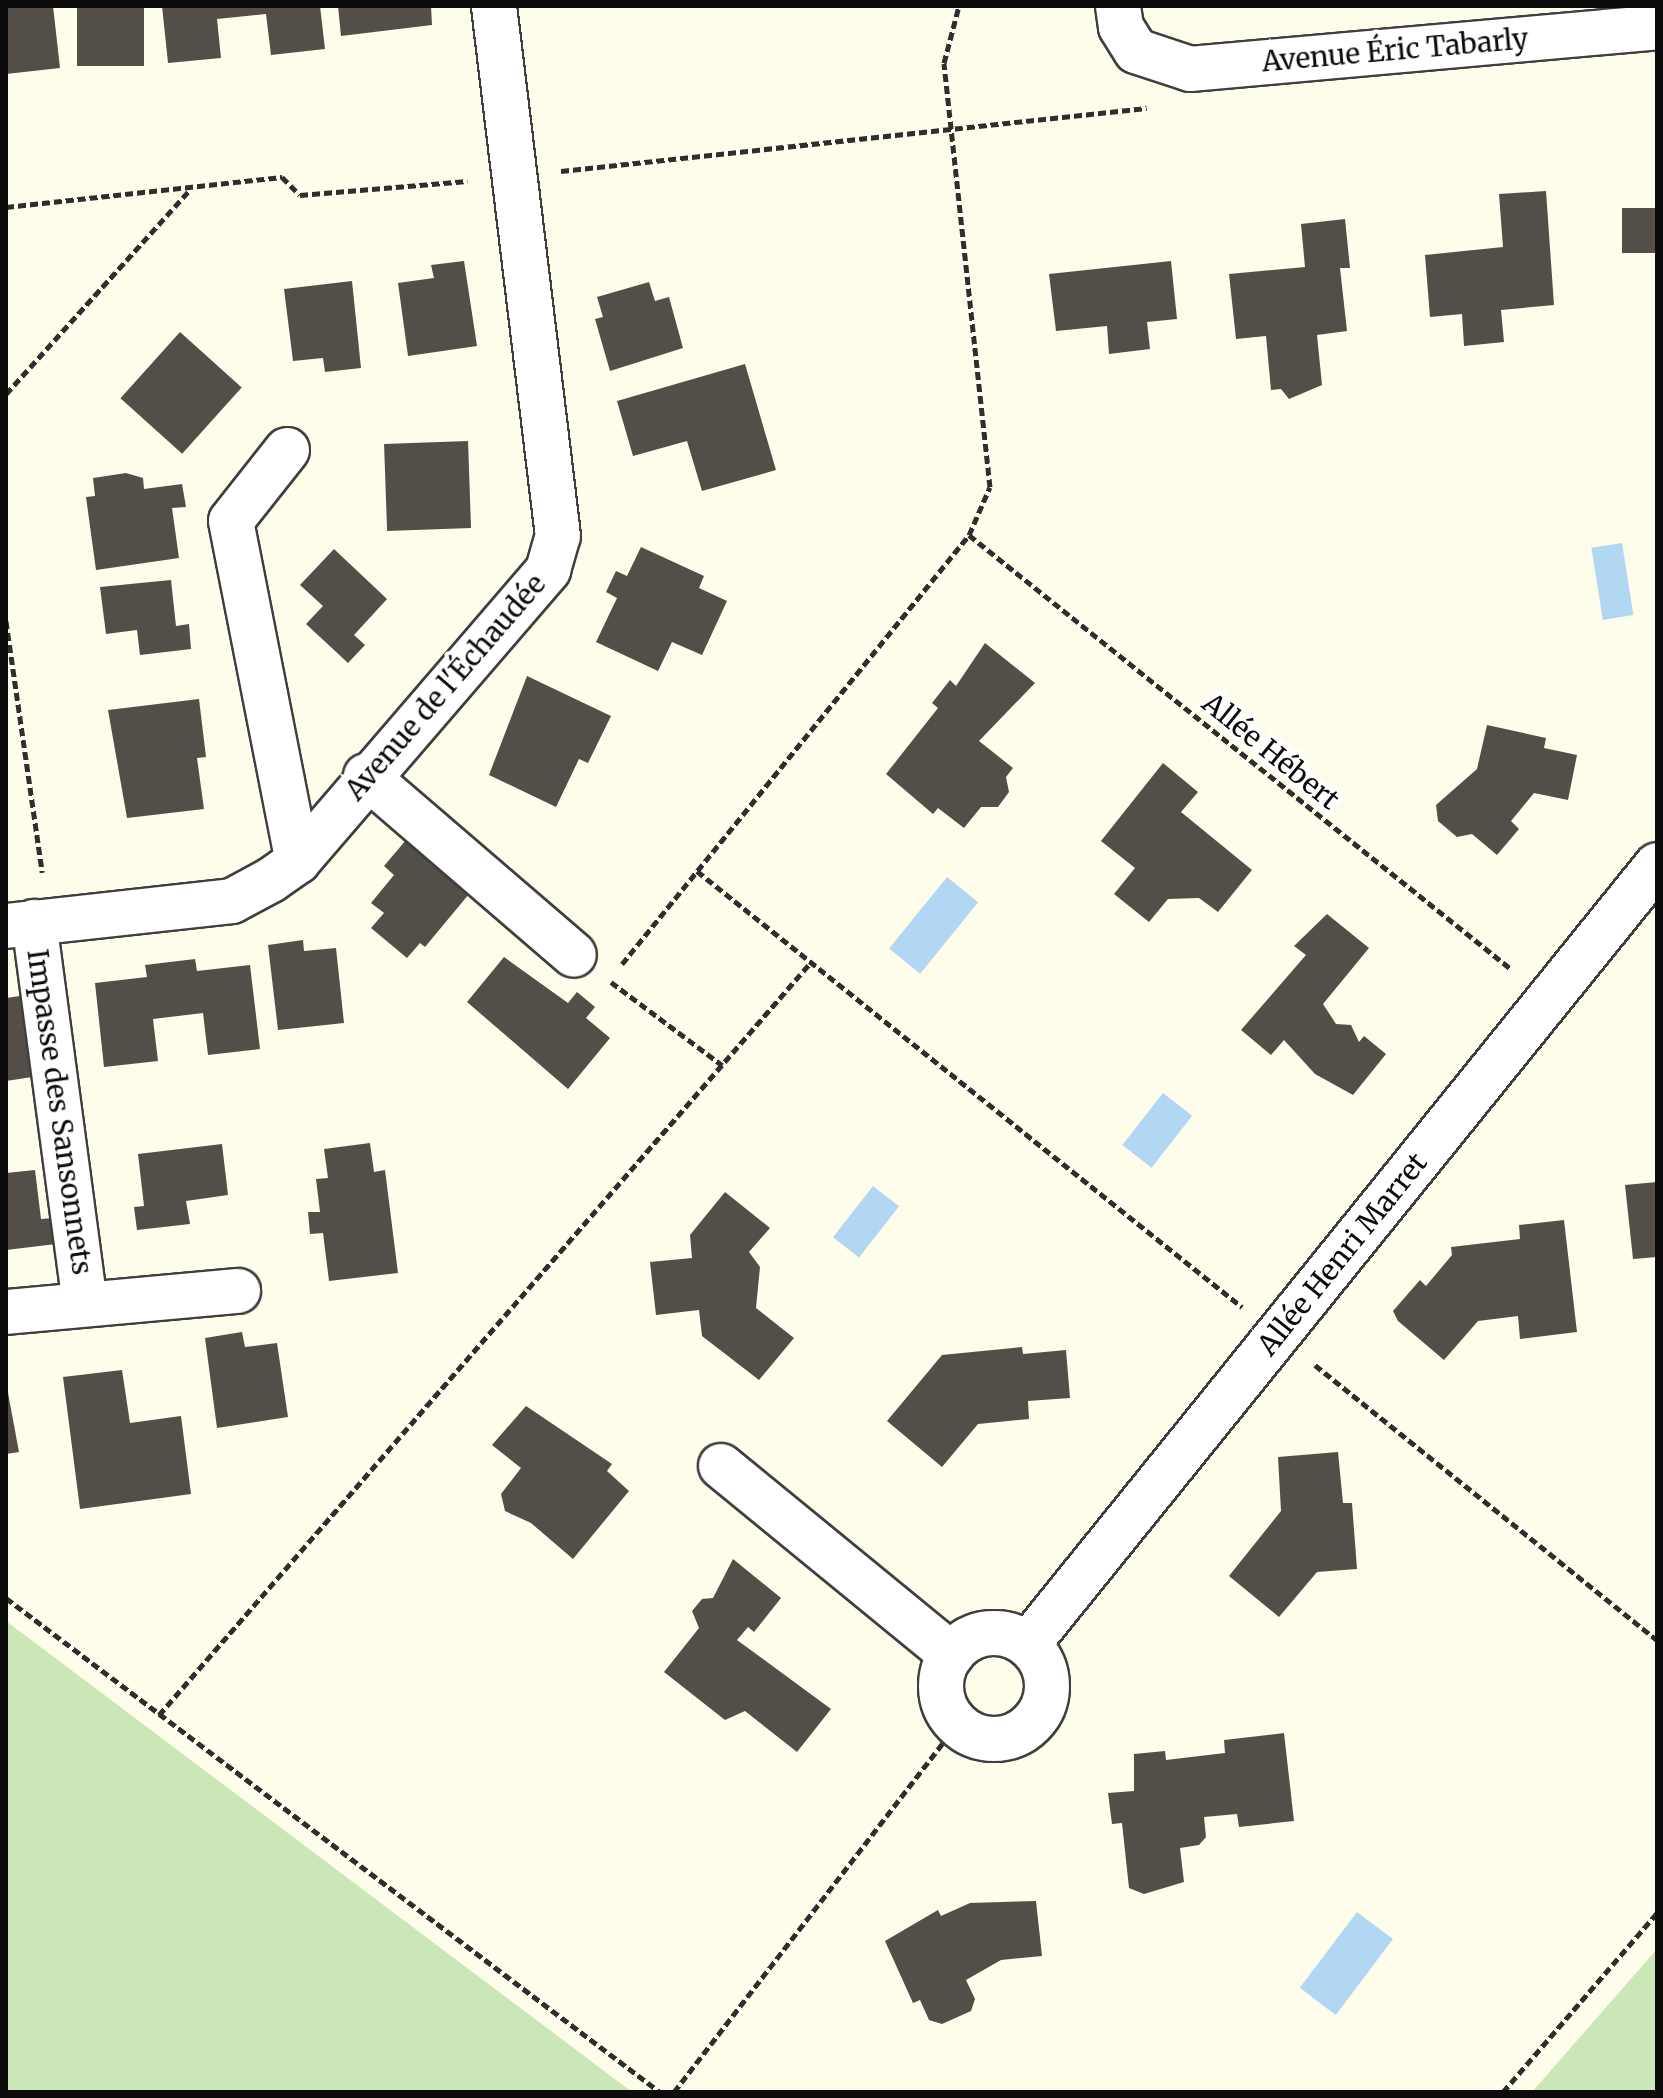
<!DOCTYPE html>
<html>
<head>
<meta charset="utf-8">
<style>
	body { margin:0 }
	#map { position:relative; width:1663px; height:2098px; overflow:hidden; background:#fefceb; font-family:Merriweather,serif }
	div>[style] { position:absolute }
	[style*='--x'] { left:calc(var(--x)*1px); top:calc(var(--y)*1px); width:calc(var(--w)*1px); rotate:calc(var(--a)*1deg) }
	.green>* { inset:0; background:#cce7b7 }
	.water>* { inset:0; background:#b2d7f3; transform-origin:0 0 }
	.building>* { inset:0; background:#544e49; transform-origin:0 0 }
	.path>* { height:5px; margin-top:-2.5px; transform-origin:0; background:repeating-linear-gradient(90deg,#2e2e2e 0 8px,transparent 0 12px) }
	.roads { filter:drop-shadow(2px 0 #3f3f3f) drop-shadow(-2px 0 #3f3f3f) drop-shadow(0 2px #3f3f3f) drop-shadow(0 -2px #3f3f3f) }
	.street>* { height:44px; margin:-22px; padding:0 22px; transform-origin:22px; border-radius:22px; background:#fff }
	.street>.ring { margin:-22px; padding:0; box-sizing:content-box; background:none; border:44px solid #fff; border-radius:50% }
	span { translate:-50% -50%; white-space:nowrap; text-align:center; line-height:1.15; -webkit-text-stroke:8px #fff; paint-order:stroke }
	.street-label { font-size:28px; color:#0c0c0c }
	.frame { position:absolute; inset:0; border:8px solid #0c0c0c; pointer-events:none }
</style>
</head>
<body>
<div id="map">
	<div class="green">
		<div style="clip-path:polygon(6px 1621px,632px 2092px,6px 2092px)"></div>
		<div style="clip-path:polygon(1657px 1949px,1657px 2092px,1532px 2092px)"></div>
	</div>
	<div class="water">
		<div style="left:1622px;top:543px;width:73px;height:31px;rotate:81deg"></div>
		<div style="left:947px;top:877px;width:40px;height:92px;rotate:39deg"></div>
		<div style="left:1163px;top:1093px;width:37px;height:66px;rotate:38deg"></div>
		<div style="left:873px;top:1186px;width:33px;height:65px;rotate:38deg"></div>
		<div style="left:1357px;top:1912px;width:45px;height:95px;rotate:37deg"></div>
	</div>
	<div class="building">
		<div style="clip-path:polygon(6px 6px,53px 6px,60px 68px,6px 74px)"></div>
		<div style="left:77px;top:6px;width:67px;height:60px"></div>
		<div style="clip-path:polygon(162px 6px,320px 6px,325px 49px,271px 55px,266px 14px,217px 19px,221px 58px,168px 63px)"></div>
		<div style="clip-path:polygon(338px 6px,431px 6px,432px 25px,341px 36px)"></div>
		<div style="clip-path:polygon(1546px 191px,1554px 305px,1501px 310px,1504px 342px,1464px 346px,1462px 314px,1430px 317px,1425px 255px,1503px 247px,1499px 194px)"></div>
		<div style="left:1657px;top:208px;width:45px;height:35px;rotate:90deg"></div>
		<div style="clip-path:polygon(1345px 219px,1350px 268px,1340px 268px,1347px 331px,1317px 335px,1322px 385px,1289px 399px,1281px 389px,1271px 390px,1266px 336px,1236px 339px,1229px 274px,1305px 267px,1301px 224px)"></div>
		<div style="clip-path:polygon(464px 261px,477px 346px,408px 356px,398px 283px,434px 278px,431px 265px)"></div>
		<div style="clip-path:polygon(1171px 261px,1177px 319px,1147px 322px,1150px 349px,1109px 354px,1107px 326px,1056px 331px,1049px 274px)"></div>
		<div style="clip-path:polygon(352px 281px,361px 368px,325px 372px,323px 358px,293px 361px,284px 289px)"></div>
		<div style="clip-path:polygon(649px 282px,655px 301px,669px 297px,683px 348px,610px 371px,595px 319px,603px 317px,597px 297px)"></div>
		<div style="left:180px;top:332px;width:83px;height:89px;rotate:42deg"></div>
		<div style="clip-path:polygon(745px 364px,776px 470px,702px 491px,687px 441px,633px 456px,617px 401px)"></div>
		<div style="left:468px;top:441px;width:87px;height:84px;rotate:88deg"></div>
		<div style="clip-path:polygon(126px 473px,143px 478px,144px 489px,182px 484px,186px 507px,172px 508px,179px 558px,96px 570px,86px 497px,95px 496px,93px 478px)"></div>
		<div style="clip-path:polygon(641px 547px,704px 576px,699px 588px,727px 601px,702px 655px,672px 642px,658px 671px,596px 642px,617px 598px,606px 592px,616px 571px,627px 576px)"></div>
		<div style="clip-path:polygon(334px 549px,387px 599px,354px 635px,365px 645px,348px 663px,306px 624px,323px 606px,300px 585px)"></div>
		<div style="clip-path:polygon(171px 580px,176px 626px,189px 624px,191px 649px,140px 655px,137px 630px,106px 634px,100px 587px)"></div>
		<div style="clip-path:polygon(985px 643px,1035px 683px,979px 741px,1013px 768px,1006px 777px,1009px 792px,998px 807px,981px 807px,964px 828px,938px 808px,933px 814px,886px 774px,938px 708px,932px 703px,950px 680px,956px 686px)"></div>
		<div style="clip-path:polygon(527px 676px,611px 716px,588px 763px,579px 759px,556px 807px,489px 775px)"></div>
		<div style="clip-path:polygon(199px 699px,206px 757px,197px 758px,204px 809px,127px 818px,108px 710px)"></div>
		<div style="clip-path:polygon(1487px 725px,1546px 738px,1544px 748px,1577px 755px,1568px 800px,1534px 793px,1511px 821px,1519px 829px,1497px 855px,1472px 834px,1457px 837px,1438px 821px,1436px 805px,1477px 769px)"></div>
		<div style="clip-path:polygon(1163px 763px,1198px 792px,1181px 812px,1252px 870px,1218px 912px,1199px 898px,1168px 899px,1149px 922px,1114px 894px,1135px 868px,1101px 841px)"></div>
		<div style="clip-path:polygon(406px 840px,469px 894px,425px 947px,420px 943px,407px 958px,371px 928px,384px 913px,371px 903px,394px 875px,384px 866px)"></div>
		<div style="clip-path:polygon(1327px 914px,1369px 948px,1323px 1004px,1336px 1024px,1351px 1025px,1359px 1042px,1364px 1036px,1386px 1054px,1353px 1095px,1315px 1074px,1284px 1040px,1271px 1055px,1241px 1030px,1306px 955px,1294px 946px)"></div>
		<div style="clip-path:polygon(303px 940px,304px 951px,336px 948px,344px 1023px,278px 1030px,268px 945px)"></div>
		<div style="clip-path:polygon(504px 957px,568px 1003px,577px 992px,595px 1007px,586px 1018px,610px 1038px,568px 1089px,467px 1002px)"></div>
		<div style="clip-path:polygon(195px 959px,197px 971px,250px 965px,260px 1049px,208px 1055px,203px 1013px,153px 1019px,158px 1061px,104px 1067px,95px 983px,147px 977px,145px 965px)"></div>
		<div style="clip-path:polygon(27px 995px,39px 1076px,6px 1081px,6px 998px)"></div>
		<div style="clip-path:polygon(370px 1143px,374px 1172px,385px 1170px,398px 1273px,329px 1281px,323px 1233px,310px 1234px,308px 1212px,320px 1212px,316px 1179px,328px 1178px,324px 1149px)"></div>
		<div style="clip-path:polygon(222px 1144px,228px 1195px,186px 1201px,190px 1224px,137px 1230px,134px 1207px,144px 1206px,138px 1154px)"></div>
		<div style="clip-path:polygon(35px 1170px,41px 1219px,53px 1218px,56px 1244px,6px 1250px,6px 1173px)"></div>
		<div style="clip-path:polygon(1657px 1182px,1657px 1257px,1633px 1259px,1625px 1185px)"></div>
		<div style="clip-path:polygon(725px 1192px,770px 1228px,749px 1252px,760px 1267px,756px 1308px,794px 1338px,759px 1380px,702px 1336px,699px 1310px,656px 1315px,650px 1262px,692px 1258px,690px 1235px)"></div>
		<div style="clip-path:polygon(1564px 1220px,1577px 1332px,1520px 1339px,1518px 1316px,1478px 1321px,1444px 1360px,1398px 1321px,1393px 1311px,1420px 1280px,1426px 1286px,1452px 1255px,1451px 1247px,1520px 1239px,1519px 1225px)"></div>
		<div style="clip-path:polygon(242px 1332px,245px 1347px,277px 1343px,288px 1417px,217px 1428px,205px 1338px)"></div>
		<div style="clip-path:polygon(1022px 1347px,1023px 1354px,1066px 1350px,1070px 1398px,1028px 1401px,1029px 1419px,978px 1424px,942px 1467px,887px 1421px,942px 1355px)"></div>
		<div style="clip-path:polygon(122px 1370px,130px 1423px,181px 1416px,191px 1494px,80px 1509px,63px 1377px)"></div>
		<div style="clip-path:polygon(6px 1382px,19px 1452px,6px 1454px)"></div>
		<div style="clip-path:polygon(526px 1406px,612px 1464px,607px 1471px,629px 1491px,573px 1559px,531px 1523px,505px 1511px,501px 1494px,521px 1468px,492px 1445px)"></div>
		<div style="clip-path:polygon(1338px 1452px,1343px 1503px,1352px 1503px,1357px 1569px,1317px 1572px,1279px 1617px,1229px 1576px,1281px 1511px,1278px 1457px)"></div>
		<div style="clip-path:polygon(733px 1559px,781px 1598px,754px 1632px,748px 1627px,737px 1640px,831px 1709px,797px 1752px,745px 1711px,725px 1720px,664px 1672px,699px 1628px,692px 1611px,702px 1599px,713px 1598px)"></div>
		<div style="clip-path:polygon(1284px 1733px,1294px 1821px,1239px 1827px,1237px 1814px,1204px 1817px,1206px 1837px,1199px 1845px,1180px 1848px,1184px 1882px,1144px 1894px,1129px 1888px,1122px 1823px,1112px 1824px,1108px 1793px,1134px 1791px,1134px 1754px,1165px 1751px,1166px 1760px,1225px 1753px,1224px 1740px)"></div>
		<div style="clip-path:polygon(1036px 1901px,1042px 1956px,1001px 1960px,966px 1980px,975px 1999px,971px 2011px,942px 2024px,929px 2020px,920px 2000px,913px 2003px,885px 1941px,938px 1910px,941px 1916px,970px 1903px)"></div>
	</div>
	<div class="path">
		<div style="--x:561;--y:171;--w:589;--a:-6.14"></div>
		<div style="--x:6;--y:207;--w:278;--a:-6.2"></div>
		<div style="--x:282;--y:177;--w:25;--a:45"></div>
		<div style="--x:300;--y:195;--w:168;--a:-4.8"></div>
		<div style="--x:6;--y:394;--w:275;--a:-48"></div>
		<div style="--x:969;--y:535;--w:694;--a:38.69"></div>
		<div style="--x:6;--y:621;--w:254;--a:81.8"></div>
		<div style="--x:697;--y:871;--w:698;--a:38.66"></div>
		<div style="--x:622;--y:964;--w:552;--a:-51.03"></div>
		<div style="--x:969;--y:535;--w:52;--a:-66.4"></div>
		<div style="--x:990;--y:487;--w:426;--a:-96.2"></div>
		<div style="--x:944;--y:63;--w:59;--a:-75.3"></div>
		<div style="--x:611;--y:982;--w:139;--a:36.8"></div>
		<div style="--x:1315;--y:1365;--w:439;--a:38.8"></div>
		<div style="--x:6;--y:1598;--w:820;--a:37.07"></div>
		<div style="--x:159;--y:1715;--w:996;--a:-49.11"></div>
		<div style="--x:674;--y:2092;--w:463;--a:-52.4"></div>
		<div style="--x:1503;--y:2092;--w:236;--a:-49.3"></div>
	</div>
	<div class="roads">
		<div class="street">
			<div style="--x:1118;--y:6;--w:21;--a:82"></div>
			<div style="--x:1121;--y:27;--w:28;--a:58"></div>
			<div style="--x:1136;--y:51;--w:57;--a:18.4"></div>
			<div style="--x:1190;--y:69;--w:469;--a:-5.1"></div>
			<div style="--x:287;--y:450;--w:90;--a:128.3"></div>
			<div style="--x:231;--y:521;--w:347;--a:78.9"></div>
			<div style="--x:366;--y:776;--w:274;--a:40.7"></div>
			<div style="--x:34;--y:922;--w:383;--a:82.4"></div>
			<div style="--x:6;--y:926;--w:227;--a:-6.3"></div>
			<div style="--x:232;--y:901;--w:44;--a:-28.3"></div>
			<div style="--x:271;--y:880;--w:33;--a:-35"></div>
			<div style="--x:298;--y:861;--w:384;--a:-49.3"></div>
			<div style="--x:548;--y:570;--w:35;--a:-74"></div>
			<div style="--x:558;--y:536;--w:534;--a:-96.89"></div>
			<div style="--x:6;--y:1312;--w:233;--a:-5.2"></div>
			<div style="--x:721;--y:1466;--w:298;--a:39.3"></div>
			<div class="ring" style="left:941px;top:1633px;width:62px;height:62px"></div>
			<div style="--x:1028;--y:1644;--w:1001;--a:-51.08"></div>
		</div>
	</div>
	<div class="street-label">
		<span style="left:1395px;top:50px;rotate:-5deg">Avenue Éric Tabarly</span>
		<span style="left:445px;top:687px;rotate:-49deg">Avenue de l'Échaudée</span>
		<span style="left:1271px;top:751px;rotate:39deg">Allée Hébert</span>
		<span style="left:60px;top:1112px;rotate:82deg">Impasse des Sansonnets</span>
		<span style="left:1342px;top:1254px;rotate:-51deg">Allée Henri Marret</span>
	</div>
	<div class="frame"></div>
</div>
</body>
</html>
